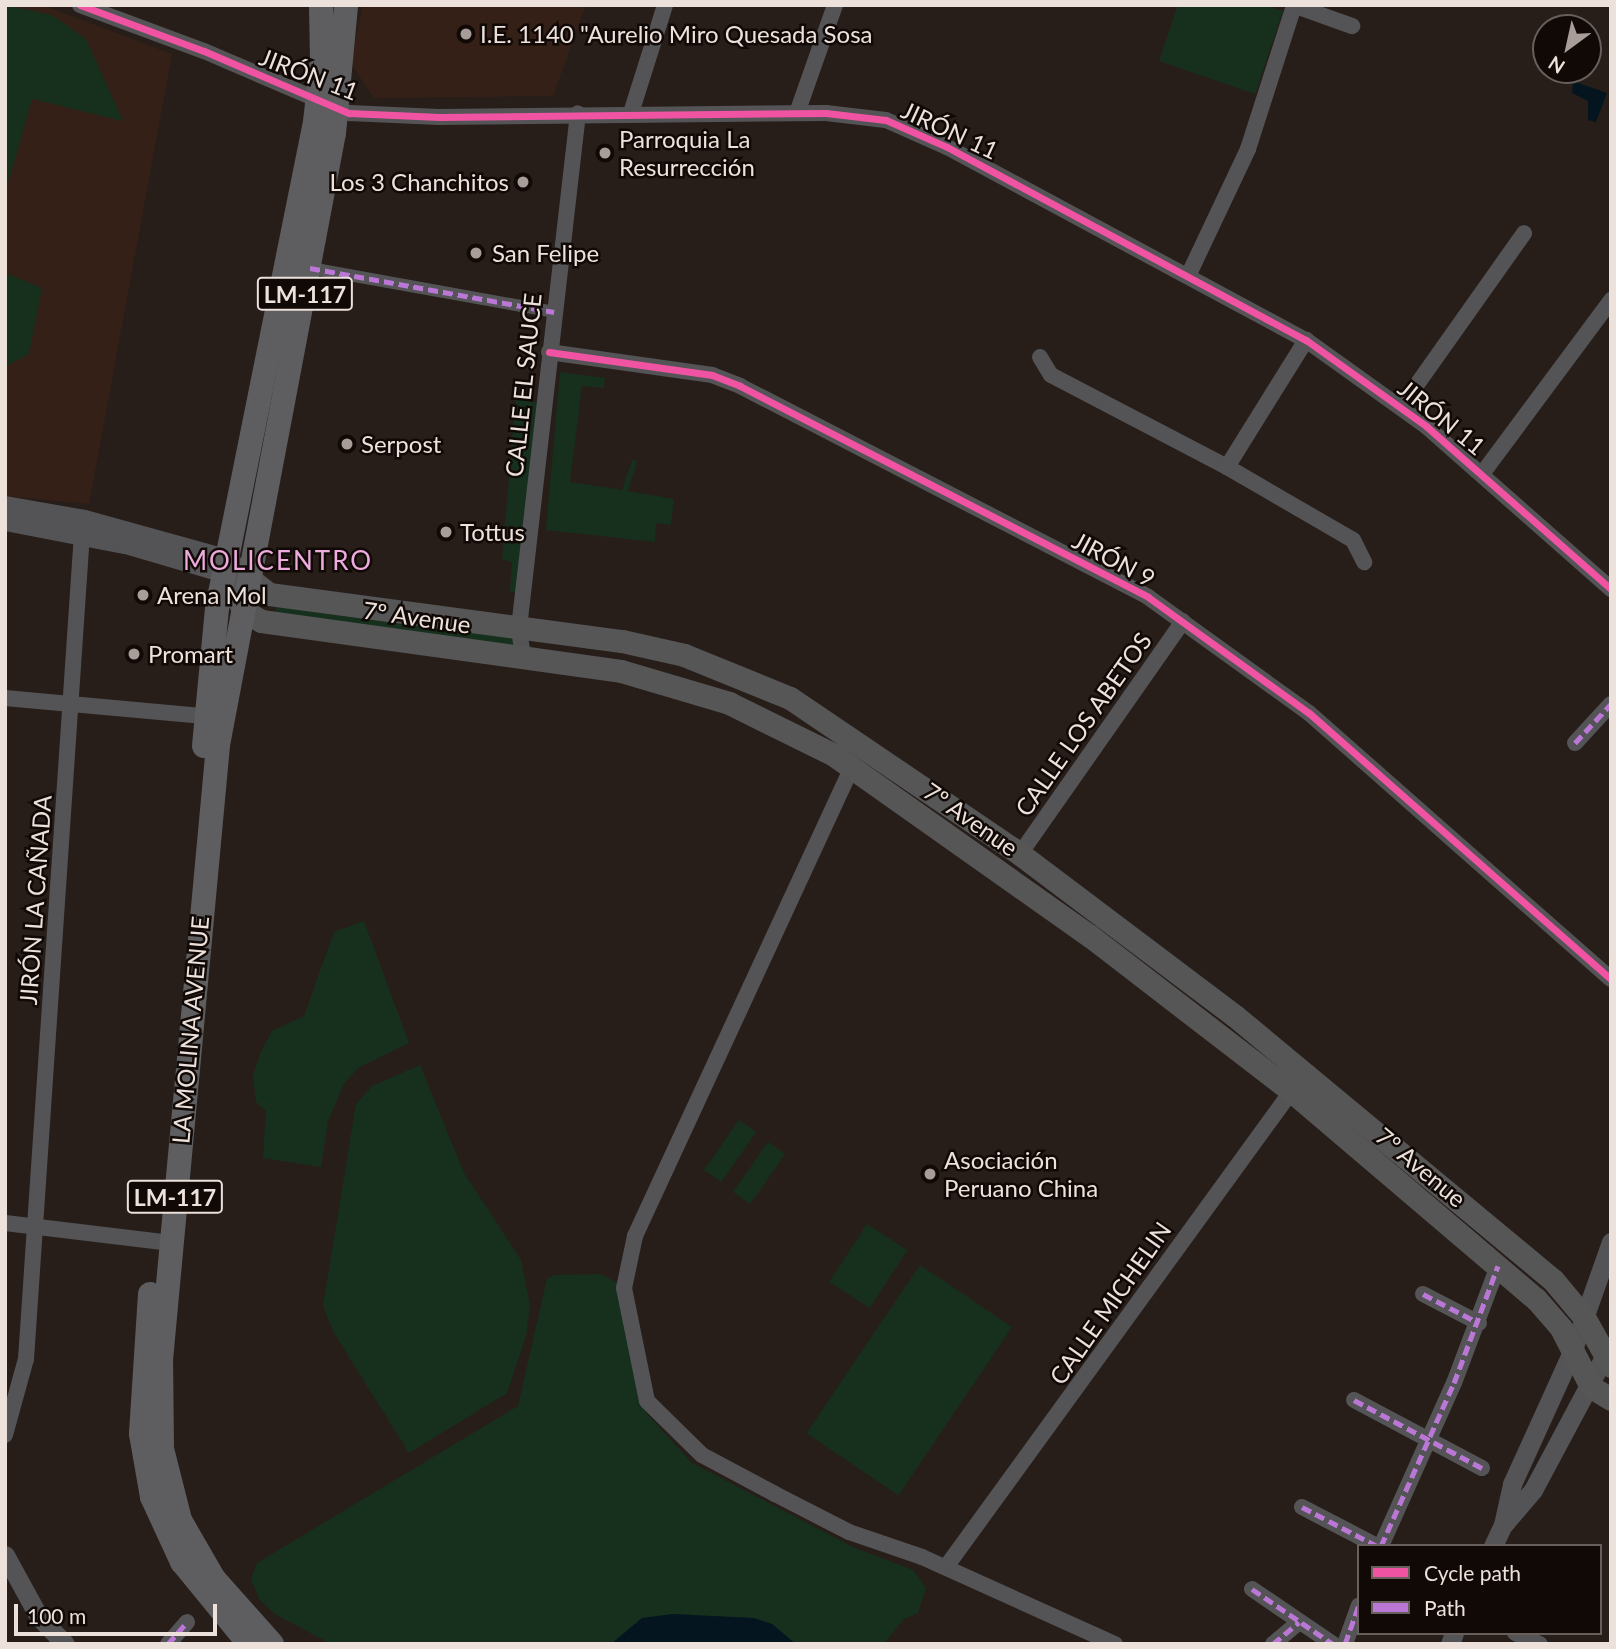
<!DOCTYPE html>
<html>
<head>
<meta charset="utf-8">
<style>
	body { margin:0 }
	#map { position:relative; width:1616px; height:1649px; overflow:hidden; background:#271e1a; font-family:Lato,sans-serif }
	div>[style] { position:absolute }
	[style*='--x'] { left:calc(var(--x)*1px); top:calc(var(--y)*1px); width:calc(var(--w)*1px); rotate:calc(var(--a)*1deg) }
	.built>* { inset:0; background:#342017 }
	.green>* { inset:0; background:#16301d; transform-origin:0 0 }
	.water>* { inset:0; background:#05151f }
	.pedestrian>* { height:12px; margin:-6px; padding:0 6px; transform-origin:6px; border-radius:6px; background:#545456 }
	.minor>* { height:16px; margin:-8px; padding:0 8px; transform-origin:8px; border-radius:8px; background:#545456 }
	.tertiary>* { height:19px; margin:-9.5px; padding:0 9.5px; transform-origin:9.5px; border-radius:9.5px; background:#545456 }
	.secondary>* { height:23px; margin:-11.5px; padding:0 11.5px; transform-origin:11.5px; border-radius:11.5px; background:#575657 }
	.primary>* { height:24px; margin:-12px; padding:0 12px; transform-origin:12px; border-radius:12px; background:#5e5e60 }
	.quiet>* { height:5px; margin-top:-2.5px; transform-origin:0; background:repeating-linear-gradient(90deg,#ba77d6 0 10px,transparent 0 15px) }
	.cycleway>* { height:7px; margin:-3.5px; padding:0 3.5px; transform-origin:3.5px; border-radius:3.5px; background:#f153a3 }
	.dots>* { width:19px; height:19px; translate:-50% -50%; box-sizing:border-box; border:4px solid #100906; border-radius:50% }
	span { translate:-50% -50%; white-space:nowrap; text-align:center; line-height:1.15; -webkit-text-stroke:5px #100906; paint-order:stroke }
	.shield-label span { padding:2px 5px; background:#100906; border:2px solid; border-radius:5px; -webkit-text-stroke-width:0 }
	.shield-label { font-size:23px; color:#ede1dc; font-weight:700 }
	.poi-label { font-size:24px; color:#ede1dc }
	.left { translate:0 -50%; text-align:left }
	.right { translate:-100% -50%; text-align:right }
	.street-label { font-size:24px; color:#ede1dc }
	.neighbourhood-label { font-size:26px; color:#edabde; letter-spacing:2px }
	.frame { position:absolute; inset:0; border:7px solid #ede1dc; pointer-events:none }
	.legend { position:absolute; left:1357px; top:1544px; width:245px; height:91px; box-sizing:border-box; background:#100906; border:2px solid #685f5c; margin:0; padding:9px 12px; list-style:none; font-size:21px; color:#ede1dc }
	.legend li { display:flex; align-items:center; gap:14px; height:35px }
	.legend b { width:35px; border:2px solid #685f5c }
	.north { position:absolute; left:1532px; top:14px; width:70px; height:70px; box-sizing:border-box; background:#100906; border:2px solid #685f5c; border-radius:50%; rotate:213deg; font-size:19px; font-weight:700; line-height:28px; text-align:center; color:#ede1dc }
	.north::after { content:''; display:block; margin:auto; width:24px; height:32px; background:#a89d98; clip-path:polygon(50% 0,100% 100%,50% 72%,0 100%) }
	.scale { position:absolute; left:14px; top:1604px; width:203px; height:32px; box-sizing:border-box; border:4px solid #ede1dc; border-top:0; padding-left:9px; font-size:21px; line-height:24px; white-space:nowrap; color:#ede1dc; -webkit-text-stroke:5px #100906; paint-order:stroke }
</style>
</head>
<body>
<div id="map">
	<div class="built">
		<div style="clip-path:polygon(5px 5px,42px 5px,172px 54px,89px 504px,5px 496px)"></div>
		<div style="clip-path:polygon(363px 5px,586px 5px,553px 96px,374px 98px,350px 62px)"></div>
	</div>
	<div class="green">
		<div style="clip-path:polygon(5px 5px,52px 15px,86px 39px,123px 121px,32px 99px,5px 194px)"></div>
		<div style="clip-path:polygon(1178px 5px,1265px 5px,1283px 11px,1255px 94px,1159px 61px)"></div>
		<div style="clip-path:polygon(5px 273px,42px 288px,29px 354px,5px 367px)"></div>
		<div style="clip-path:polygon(560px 372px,605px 378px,604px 388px,582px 386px,570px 482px,622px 490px,632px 460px,637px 461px,628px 491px,674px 499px,671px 525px,656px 523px,655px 542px,546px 530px)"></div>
		<div style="clip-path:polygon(516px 394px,538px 403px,519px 593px,510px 592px,512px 562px,502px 559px)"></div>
		<div style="clip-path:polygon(277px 605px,512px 633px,516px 649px,274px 616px)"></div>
		<div style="clip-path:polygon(364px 921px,409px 1043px,358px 1068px,344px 1084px,328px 1121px,321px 1167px,263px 1158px,266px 1111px,256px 1102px,253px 1075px,261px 1052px,272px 1031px,304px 1016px,334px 932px)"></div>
		<div style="clip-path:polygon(420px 1065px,464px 1173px,521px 1260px,530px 1306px,526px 1336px,507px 1393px,409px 1453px,334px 1333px,323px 1306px,356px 1104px,372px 1086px)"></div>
		<div style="left:739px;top:1120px;width:21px;height:61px;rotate:35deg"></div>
		<div style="left:768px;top:1142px;width:21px;height:61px;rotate:35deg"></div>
		<div style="left:867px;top:1224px;width:48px;height:69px;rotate:33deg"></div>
		<div style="left:920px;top:1265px;width:111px;height:203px;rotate:34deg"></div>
		<div style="clip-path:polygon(600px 1274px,618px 1283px,631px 1361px,647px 1414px,692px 1463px,855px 1548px,913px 1570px,926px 1588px,918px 1613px,904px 1619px,885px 1642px,866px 1644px,331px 1644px,275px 1614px,259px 1599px,251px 1579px,257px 1563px,518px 1406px,547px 1279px,554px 1275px)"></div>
	</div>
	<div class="water">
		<div style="clip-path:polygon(1573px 81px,1607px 93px,1596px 122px,1588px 120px,1588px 101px,1572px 93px)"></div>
		<div style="clip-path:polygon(673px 1614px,754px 1618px,772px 1624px,796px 1644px,611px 1644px,642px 1618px)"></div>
	</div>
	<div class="pedestrian">
		<div style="--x:310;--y:268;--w:248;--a:10.2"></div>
	</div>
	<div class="minor">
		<div style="--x:80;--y:5;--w:132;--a:20.4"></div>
		<div style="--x:204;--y:51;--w:158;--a:23.2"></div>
		<div style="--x:349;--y:113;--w:90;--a:2.5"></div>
		<div style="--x:439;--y:117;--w:387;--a:-0.6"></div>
		<div style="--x:826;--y:113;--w:60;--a:6.7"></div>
		<div style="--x:886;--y:120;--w:67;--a:23.9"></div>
		<div style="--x:947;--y:147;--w:408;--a:28.3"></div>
		<div style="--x:1306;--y:340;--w:148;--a:35.6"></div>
		<div style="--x:1426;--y:426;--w:247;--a:41.4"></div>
		<div style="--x:1293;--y:5;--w:63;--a:19.6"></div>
		<div style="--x:631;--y:113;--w:113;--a:-72.5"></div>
		<div style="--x:797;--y:113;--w:114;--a:-70.6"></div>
		<div style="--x:1189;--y:274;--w:138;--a:-64.7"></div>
		<div style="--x:1248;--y:149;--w:150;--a:-72.2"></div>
		<div style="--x:549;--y:352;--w:165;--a:8"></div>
		<div style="--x:712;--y:375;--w:30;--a:21"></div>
		<div style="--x:740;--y:386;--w:459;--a:27.3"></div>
		<div style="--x:1148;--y:597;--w:198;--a:35.8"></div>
		<div style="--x:1309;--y:713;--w:402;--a:41.4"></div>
		<div style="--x:1040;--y:357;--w:21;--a:59"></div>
		<div style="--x:1051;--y:375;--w:199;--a:27.6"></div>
		<div style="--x:1227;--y:467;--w:146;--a:30.1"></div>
		<div style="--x:1353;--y:540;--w:25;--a:63"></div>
		<div style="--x:1401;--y:407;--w:213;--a:-54.7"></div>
		<div style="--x:1227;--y:467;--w:150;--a:-58.1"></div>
		<div style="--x:1482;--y:474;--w:217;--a:-53.4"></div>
		<div style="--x:529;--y:658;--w:11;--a:-131"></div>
		<div style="--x:522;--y:650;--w:22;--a:-98"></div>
		<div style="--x:519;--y:628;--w:518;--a:-83.46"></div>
		<div style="--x:5;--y:698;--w:211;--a:5.2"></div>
		<div style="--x:1575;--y:743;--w:53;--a:-47.3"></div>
		<div style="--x:852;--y:767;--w:517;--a:114.83"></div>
		<div style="--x:635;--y:1236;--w:53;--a:101.9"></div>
		<div style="--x:624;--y:1288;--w:115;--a:78.5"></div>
		<div style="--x:647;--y:1401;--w:77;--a:44.5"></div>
		<div style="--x:702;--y:1455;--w:83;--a:28.1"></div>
		<div style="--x:775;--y:1494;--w:83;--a:27.2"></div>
		<div style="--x:849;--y:1532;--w:77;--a:18.9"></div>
		<div style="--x:922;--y:1557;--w:212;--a:24.3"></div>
		<div style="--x:1020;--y:854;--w:284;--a:-55"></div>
		<div style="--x:5;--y:1223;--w:167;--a:6.9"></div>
		<div style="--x:1423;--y:1294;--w:63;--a:27.4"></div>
		<div style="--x:1354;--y:1400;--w:145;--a:28"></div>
		<div style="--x:5;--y:1435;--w:79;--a:-74.6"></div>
		<div style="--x:26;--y:1359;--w:827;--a:-86.12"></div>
		<div style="--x:1302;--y:1507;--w:85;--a:27.5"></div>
		<div style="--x:1381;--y:1546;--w:179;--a:-65.9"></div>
		<div style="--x:1454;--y:1383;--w:125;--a:-69.4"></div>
		<div style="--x:946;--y:1567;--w:596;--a:-54.02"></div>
		<div style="--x:1252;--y:1589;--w:98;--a:34.2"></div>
		<div style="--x:1515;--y:1633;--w:27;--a:24"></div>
		<div style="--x:168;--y:1644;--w:29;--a:-49"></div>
		<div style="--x:1273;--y:1644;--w:34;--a:-40"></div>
		<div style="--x:1345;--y:1644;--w:41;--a:-70.3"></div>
	</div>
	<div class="tertiary">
		<div style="--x:5;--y:505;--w:80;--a:10"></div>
		<div style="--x:84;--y:519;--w:147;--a:15.4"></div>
		<div style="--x:5;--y:521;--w:122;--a:10.9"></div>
		<div style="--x:125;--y:544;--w:103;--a:16.3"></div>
		<div style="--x:1504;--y:1524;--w:45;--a:-49.5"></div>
		<div style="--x:1533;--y:1490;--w:163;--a:-61.9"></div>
		<div style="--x:1493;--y:1546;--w:23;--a:-65"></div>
		<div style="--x:1503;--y:1525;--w:42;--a:-77.6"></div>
		<div style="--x:1512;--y:1484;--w:145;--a:-65.6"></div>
		<div style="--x:1572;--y:1352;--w:117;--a:-70.5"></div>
		<div style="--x:5;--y:1555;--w:71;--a:61.3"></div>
		<div style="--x:39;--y:1617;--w:37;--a:46"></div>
		<div style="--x:1450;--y:1644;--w:12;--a:-70"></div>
	</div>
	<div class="secondary">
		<div style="--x:236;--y:568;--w:42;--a:38.2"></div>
		<div style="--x:269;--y:594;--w:356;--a:7.6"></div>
		<div style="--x:622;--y:641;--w:64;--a:12.7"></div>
		<div style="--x:684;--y:655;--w:114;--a:22.1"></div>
		<div style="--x:790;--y:698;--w:278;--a:34.1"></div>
		<div style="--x:1020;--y:854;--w:269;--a:37"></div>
		<div style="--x:1235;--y:1016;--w:413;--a:39.7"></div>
		<div style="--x:1553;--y:1280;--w:48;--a:50"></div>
		<div style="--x:1584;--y:1317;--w:56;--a:61.1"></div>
		<div style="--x:224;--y:573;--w:43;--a:62.2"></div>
		<div style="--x:244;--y:611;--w:20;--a:30"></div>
		<div style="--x:261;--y:621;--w:363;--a:7.9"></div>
		<div style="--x:621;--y:671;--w:113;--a:16.5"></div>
		<div style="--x:729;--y:703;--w:117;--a:26.3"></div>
		<div style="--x:834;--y:755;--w:314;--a:35.3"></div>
		<div style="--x:1090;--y:936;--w:251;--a:37.6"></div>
		<div style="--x:1289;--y:1089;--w:324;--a:40.4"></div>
		<div style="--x:1536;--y:1299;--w:38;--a:49"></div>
		<div style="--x:1561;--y:1328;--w:66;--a:63"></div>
		<div style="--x:1591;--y:1387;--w:23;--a:31"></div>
	</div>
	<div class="primary">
		<div style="--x:204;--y:746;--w:139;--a:-84.6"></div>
		<div style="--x:217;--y:608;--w:496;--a:-78.6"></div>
		<div style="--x:315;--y:122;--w:63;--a:-83.7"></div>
		<div style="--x:322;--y:59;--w:54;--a:-91.1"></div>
		<div style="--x:150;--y:1294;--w:140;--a:93.7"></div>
		<div style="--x:141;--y:1434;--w:64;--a:80.1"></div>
		<div style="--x:152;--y:1497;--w:72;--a:65.2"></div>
		<div style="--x:182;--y:1562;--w:106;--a:50.7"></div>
		<div style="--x:272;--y:1644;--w:87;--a:-131.7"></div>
		<div style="--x:214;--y:1579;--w:68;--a:-120"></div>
		<div style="--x:180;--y:1520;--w:73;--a:-104.2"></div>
		<div style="--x:162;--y:1449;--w:89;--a:-90.6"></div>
		<div style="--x:161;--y:1360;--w:618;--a:-84.7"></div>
		<div style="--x:218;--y:745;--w:623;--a:-79.27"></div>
		<div style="--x:334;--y:133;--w:129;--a:-84.6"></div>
	</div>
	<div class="quiet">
		<div style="--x:310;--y:268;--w:248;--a:10.2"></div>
		<div style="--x:1575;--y:743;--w:53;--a:-47.3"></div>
		<div style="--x:1423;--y:1294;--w:63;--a:27.4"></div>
		<div style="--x:1354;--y:1400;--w:145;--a:28"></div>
		<div style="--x:1302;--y:1507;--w:85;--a:27.5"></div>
		<div style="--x:1381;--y:1546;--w:179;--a:-65.9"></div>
		<div style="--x:1454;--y:1383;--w:125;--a:-69.4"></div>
		<div style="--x:1252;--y:1589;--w:98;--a:34.2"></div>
		<div style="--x:168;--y:1644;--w:29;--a:-49"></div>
		<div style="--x:1273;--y:1644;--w:34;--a:-40"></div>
		<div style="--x:1345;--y:1644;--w:41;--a:-70.3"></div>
	</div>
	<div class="cycleway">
		<div style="--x:80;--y:5;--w:132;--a:20.4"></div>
		<div style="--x:204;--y:51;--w:158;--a:23.2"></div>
		<div style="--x:349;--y:113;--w:90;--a:2.5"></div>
		<div style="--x:439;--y:117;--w:387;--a:-0.6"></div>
		<div style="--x:826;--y:113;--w:60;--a:6.7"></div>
		<div style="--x:886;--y:120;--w:67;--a:23.9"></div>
		<div style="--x:947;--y:147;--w:408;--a:28.3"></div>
		<div style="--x:1306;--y:340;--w:148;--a:35.6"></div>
		<div style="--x:1426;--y:426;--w:247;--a:41.4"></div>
		<div style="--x:549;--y:352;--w:165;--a:8"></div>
		<div style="--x:712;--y:375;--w:30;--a:21"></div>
		<div style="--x:740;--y:386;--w:459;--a:27.3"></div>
		<div style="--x:1148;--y:597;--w:198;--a:35.8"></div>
		<div style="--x:1309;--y:713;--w:402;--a:41.4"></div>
	</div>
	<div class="dots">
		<div style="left:466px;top:34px;background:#a89d98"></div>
		<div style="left:605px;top:153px;background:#a89d98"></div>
		<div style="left:523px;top:182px;background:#a89d98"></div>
		<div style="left:476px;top:253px;background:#a89d98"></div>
		<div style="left:347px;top:444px;background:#a89d98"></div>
		<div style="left:446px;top:532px;background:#a89d98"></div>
		<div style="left:143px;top:595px;background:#a89d98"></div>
		<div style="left:134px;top:654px;background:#a89d98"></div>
		<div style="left:930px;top:1174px;background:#a89d98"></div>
	</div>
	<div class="shield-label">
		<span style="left:305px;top:294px">LM-117</span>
		<span style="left:175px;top:1197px">LM-117</span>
	</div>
	<div class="poi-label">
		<span class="left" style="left:480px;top:34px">I.E. 1140 "Aurelio Miro Quesada Sosa</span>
		<span class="left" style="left:619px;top:153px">Parroquia La<br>Resurrección</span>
		<span class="right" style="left:509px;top:182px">Los 3 Chanchitos</span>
		<span class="left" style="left:492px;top:253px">San Felipe</span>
		<span class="left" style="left:361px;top:444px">Serpost</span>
		<span class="left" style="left:460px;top:532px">Tottus</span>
		<span class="left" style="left:157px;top:595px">Arena Mol</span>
		<span class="left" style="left:148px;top:654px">Promart</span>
		<span class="left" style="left:944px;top:1174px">Asociación<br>Peruano China</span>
	</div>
	<div class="street-label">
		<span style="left:309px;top:74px;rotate:21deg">JIRÓN 11</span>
		<span style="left:950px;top:130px;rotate:25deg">JIRÓN 11</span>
		<span style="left:523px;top:385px;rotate:-84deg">CALLE EL SAUCE</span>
		<span style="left:1442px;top:417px;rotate:39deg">JIRÓN 11</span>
		<span style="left:1114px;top:559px;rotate:28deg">JIRÓN 9</span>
		<span style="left:417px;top:617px;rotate:8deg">7º Avenue</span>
		<span style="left:1083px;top:724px;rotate:-55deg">CALLE LOS ABETOS</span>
		<span style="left:971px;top:819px;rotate:35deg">7º Avenue</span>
		<span style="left:35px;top:900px;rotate:-86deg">JIRÓN LA CAÑADA</span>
		<span style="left:190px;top:1030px;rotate:-85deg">LA MOLINA AVENUE</span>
		<span style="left:1421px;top:1167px;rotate:40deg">7º Avenue</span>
		<span style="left:1110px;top:1303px;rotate:-55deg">CALLE MICHELIN</span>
	</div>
	<div class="neighbourhood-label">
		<span style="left:278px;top:561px">MOLICENTRO</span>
	</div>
	<div class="frame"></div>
	<ul class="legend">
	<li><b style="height:9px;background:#f153a3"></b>Cycle path</li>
	<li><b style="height:9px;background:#ba77d6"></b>Path</li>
	</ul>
	<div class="north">N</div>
	<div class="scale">100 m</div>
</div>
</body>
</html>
